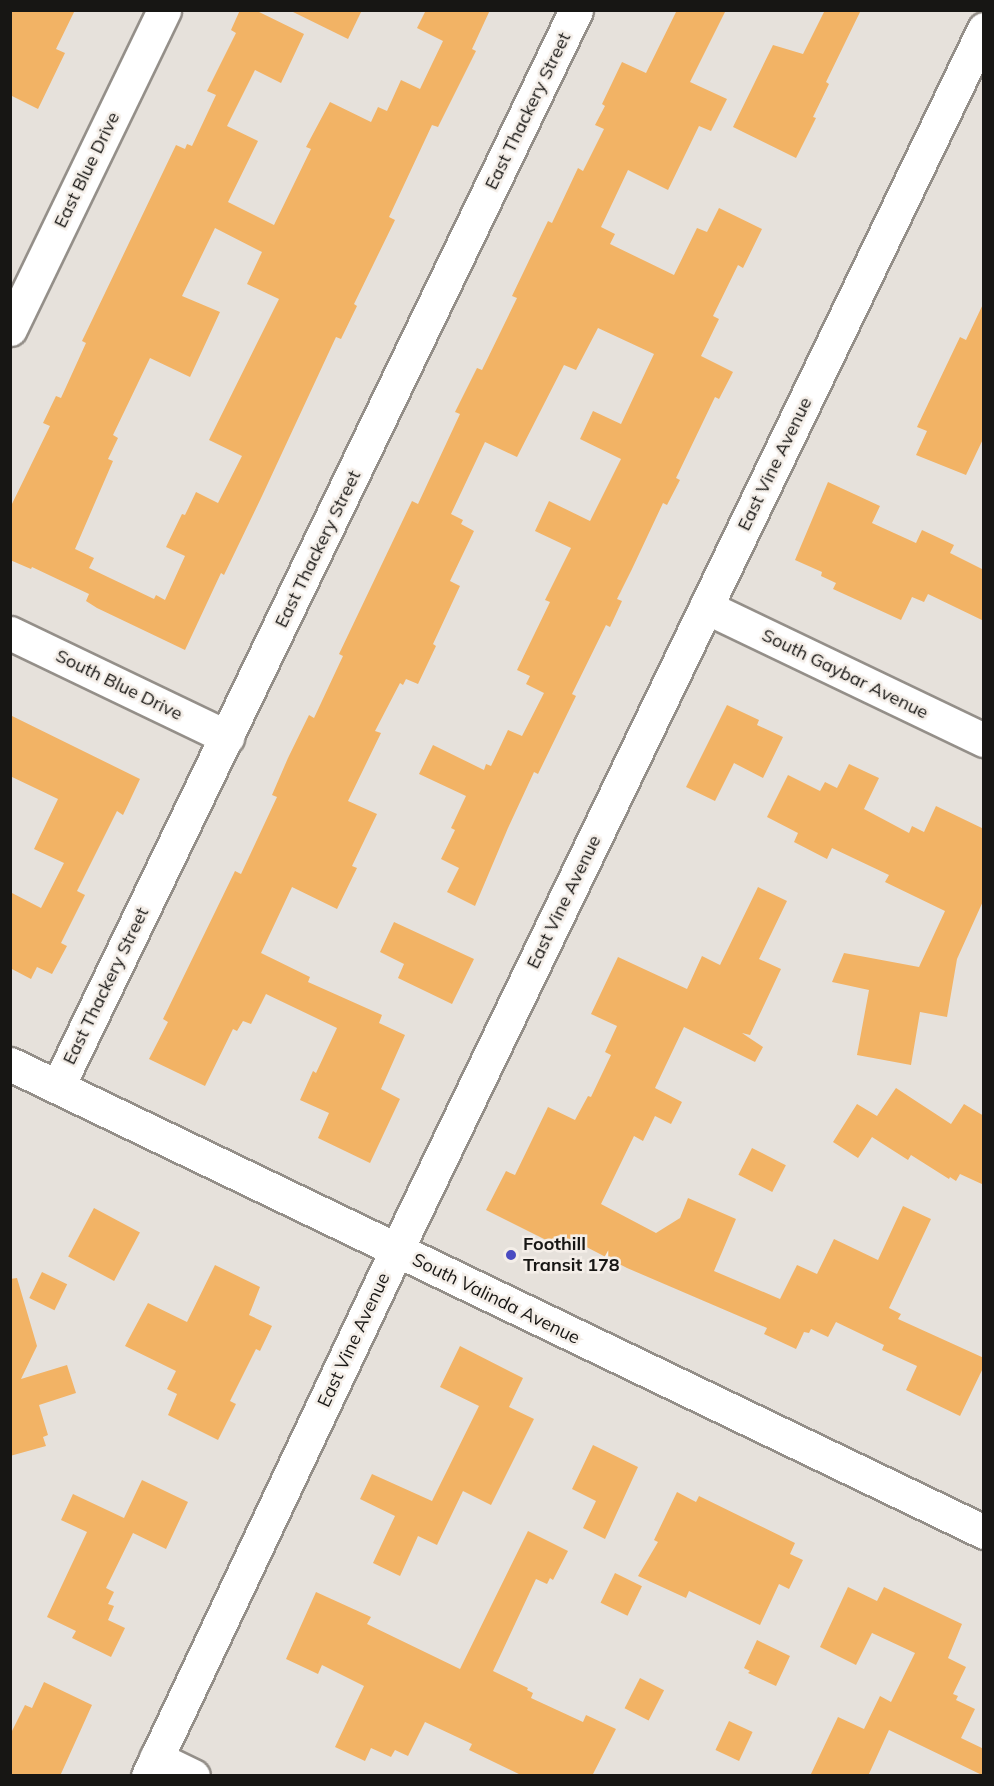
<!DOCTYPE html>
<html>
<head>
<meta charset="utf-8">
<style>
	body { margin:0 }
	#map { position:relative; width:994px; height:1786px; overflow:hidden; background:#e6e1db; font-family:Mulish,sans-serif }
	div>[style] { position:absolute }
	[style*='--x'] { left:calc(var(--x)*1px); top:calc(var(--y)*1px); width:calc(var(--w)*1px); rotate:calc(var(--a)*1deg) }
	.building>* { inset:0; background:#f2b365; transform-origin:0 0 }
	.roads { filter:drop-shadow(2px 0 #948f89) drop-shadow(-2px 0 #948f89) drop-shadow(0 2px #948f89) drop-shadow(0 -2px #948f89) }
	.street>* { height:33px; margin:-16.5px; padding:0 16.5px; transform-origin:16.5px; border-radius:16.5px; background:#fff }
	.secondary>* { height:33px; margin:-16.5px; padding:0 16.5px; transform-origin:16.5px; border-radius:16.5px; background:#fff }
	.dots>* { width:16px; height:16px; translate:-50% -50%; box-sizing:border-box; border:3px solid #f4eee8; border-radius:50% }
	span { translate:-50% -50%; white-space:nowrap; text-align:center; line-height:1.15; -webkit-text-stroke:5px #f4eee8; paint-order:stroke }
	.street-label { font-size:18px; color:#171614 }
	.poi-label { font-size:18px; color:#171614; font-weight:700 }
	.left { translate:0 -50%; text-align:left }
	.frame { position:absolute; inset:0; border:12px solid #171614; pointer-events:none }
</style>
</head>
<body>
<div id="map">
	<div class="building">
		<div style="clip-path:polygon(10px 10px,75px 10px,56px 49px,65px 53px,38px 109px,10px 95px)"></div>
		<div style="clip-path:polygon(evenodd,240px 10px,255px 10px,304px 34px,281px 83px,255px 70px,227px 126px,258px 141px,228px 202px,274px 225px,311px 149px,306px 147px,330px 102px,371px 122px,378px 107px,387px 111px,401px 80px,420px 89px,443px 41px,417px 28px,426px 10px,490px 10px,472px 49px,476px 51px,438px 127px,432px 125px,389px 217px,395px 220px,354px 304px,357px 306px,341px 339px,336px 337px,262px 496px,224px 575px,221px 573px,185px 650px,97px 608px,86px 601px,89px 594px,32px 567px,31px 569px,10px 560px,10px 508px,50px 426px,43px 423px,56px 396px,61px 398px,86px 343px,82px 341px,176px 145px,185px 149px,187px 144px,192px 146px,216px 95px,207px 91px,236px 33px,231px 30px,240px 10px,215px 228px,262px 252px,247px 284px,279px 299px,209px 440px,242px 456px,218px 503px,196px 492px,185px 515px,182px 514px,166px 547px,185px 556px,165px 600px,156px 595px,154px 599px,89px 568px,94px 558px,75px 549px,113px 461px,108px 459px,118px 438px,113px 435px,150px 358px,190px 377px,220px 312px,182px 296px,215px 228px)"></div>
		<div style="clip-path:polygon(289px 10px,362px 10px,348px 39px)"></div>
		<div style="clip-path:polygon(677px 10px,726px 10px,690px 82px,727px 99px,711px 131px,699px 126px,668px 190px,628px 170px,601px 227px,615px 234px,610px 244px,674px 275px,697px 228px,707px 232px,719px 208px,762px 229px,743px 268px,738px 265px,713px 316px,719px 319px,701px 356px,733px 372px,719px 399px,715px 397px,676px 478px,680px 480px,667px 505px,663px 503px,632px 569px,617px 599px,622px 601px,610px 627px,606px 625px,572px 694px,576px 696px,538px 774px,534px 772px,508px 828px,475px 906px,447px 892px,459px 868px,441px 859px,455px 830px,451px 828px,466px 796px,419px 774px,433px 745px,484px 770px,486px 764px,491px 766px,508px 730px,522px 736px,544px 693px,526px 684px,530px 676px,517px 670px,550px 602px,545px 600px,571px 548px,535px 531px,549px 501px,590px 521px,621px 459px,580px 439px,593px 411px,621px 424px,654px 354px,598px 328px,576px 370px,564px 365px,517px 457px,485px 442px,451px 514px,463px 520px,461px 524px,474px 531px,450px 581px,460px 586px,433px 644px,436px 646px,418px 684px,406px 679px,403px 685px,400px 683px,375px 731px,381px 733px,348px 801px,377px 814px,352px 866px,357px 868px,337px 909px,292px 887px,261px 953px,310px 977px,308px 982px,382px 1015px,379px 1023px,405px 1035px,381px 1089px,400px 1099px,370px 1163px,318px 1138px,329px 1113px,300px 1100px,313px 1071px,316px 1073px,337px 1028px,266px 994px,251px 1024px,243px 1021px,237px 1031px,233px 1029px,205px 1086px,149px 1059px,168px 1022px,163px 1019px,235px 871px,241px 874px,277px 797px,272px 795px,288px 758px,309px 715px,314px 718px,343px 656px,339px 654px,412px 501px,418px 504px,460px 414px,455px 412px,477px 368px,482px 370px,517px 298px,512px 296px,548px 221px,552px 223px,578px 168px,583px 171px,604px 129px,595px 125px,605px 106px,602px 104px,622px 62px,646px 73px)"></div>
		<div style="clip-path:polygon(825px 10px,861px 10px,826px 82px,829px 84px,813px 117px,816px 118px,796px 158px,733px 127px,773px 45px,803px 54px)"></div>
		<div style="clip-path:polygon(984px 302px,984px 437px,966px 475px,916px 455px,927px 431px,917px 427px,960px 337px,966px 340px)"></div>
		<div style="clip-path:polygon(828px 482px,880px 506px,872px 523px,916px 543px,922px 530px,954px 545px,950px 553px,984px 570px,984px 621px,928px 594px,924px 602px,912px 597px,901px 620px,833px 589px,836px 583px,821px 576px,822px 572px,795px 560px)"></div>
		<div style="clip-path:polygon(727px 705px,759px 720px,757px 725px,783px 737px,763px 778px,734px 763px,715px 801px,686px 787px)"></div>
		<div style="clip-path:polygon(10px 715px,140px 779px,123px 815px,117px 811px,77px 891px,85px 895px,61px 943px,67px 946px,52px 974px,37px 967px,31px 979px,10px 968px,10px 892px,41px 908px,64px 863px,34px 849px,58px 799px,10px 776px)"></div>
		<div style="clip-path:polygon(849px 764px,879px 778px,864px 809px,909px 833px,912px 826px,924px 832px,936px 806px,984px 829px,984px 899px,957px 959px,947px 1017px,920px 1012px,911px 1065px,857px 1055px,869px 990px,832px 982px,844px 953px,919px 967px,945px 911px,885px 882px,889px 875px,832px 848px,827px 859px,794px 842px,798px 833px,767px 817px,788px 775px,820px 791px,825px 782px,837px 788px)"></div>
		<div style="clip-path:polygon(758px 887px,787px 901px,759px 959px,781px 969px,750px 1035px,742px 1033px,763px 1047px,755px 1062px,684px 1027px,655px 1088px,682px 1102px,671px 1124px,655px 1116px,643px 1141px,634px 1136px,601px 1204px,656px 1233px,680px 1218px,688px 1198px,736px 1219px,714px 1271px,780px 1299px,797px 1265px,817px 1274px,834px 1239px,878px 1260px,903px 1206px,931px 1219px,889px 1308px,901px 1314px,898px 1319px,984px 1358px,984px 1366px,960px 1416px,906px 1390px,917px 1366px,882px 1350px,884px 1345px,836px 1322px,828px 1337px,811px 1329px,809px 1333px,804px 1332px,796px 1349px,764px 1334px,767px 1328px,627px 1268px,571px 1239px,566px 1250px,486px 1210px,506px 1171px,515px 1175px,548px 1107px,575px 1120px,588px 1096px,591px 1097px,611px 1055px,605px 1052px,617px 1026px,591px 1014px,618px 957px,687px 989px,702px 956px,720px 965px)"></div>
		<div style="clip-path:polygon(394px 922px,474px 959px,452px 1004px,398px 978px,404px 964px,380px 952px)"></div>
		<div style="clip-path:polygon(896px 1088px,951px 1124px,964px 1104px,984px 1116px,984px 1185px,960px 1174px,956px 1181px,950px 1177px,949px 1179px,911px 1155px,908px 1160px,872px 1137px,858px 1158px,833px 1142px,857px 1104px,877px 1116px)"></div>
		<div style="left:752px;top:1148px;width:38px;height:30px;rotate:27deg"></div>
		<div style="left:94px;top:1208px;width:52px;height:55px;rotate:28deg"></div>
		<div style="clip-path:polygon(215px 1265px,260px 1287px,249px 1315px,272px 1326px,260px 1351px,256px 1349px,230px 1401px,236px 1404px,218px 1440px,168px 1415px,177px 1394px,167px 1389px,176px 1371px,125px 1346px,148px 1303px,187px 1322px)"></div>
		<div style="left:42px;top:1272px;width:28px;height:29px;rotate:26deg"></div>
		<div style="clip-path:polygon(17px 1278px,37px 1346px,21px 1379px,67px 1365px,76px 1393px,39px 1405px,48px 1435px,43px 1437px,46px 1446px,10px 1456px,10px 1279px)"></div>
		<div style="clip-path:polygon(460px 1346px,523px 1378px,509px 1407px,534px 1419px,491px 1505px,463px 1491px,437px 1545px,418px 1536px,400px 1576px,373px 1563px,395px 1516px,360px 1499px,372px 1474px,432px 1501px,479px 1406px,440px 1387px)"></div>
		<div style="clip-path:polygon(593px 1445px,638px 1467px,605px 1539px,583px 1528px,596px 1501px,572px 1489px)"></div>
		<div style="clip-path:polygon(142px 1480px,188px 1502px,166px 1549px,133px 1533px,106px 1588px,114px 1592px,108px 1604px,114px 1606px,108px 1620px,125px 1628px,111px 1657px,72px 1638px,76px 1631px,47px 1617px,87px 1532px,61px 1520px,73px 1494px,124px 1518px)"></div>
		<div style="clip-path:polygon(677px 1492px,696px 1502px,699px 1496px,795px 1543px,790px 1554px,803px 1560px,789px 1589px,779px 1584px,760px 1625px,689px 1591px,686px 1598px,638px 1576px,658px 1542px,654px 1540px)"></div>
		<div style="clip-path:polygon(528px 1531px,568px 1551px,553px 1580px,550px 1578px,547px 1584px,536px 1579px,493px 1671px,528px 1688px,527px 1690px,533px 1693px,531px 1698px,583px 1722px,586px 1715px,616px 1729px,592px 1776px,523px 1776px,469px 1750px,472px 1744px,425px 1722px,408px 1756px,395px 1750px,391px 1757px,371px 1748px,365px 1761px,335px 1747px,364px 1686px,322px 1665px,318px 1674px,286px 1659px,316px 1592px,371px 1617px,367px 1624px,460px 1669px)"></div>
		<div style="left:615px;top:1573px;width:30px;height:33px;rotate:26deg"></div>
		<div style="clip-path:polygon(848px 1587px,877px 1601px,884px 1587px,962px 1624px,948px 1658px,966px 1667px,953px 1694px,958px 1696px,956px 1700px,975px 1709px,961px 1738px,984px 1749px,984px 1776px,889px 1730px,868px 1776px,810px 1776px,838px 1717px,864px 1729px,880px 1696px,891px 1702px,915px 1653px,872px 1633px,856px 1665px,820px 1647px)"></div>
		<div style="clip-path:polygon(757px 1640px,790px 1656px,776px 1686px,748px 1673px,750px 1671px,744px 1668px)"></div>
		<div style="left:640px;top:1678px;width:27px;height:34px;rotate:27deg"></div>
		<div style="clip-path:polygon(44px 1682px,92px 1705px,60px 1776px,10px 1776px,10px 1735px,25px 1705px,32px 1708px)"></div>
		<div style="left:729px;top:1721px;width:26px;height:32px;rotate:25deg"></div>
	</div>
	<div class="roads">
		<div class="street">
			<div style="--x:10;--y:329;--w:354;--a:-64.2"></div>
			<div style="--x:706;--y:607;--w:308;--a:25.6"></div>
			<div style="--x:10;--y:633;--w:241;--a:25.6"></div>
			<div style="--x:58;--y:1086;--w:1194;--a:-64.29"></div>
			<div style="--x:156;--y:1758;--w:41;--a:25.9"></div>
		</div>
		<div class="secondary">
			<div style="--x:10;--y:1064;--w:1081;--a:25.66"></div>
			<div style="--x:148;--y:1776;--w:581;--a:-64.71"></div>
			<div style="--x:396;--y:1251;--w:1356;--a:-64.3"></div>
		</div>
	</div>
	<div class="dots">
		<div style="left:511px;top:1255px;background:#4a4bc1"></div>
	</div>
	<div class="street-label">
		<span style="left:528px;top:111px;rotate:-64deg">East Thackery Street</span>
		<span style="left:87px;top:170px;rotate:-64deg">East Blue Drive</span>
		<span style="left:775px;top:464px;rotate:-64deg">East Vine Avenue</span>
		<span style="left:318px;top:549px;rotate:-64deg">East Thackery Street</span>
		<span style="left:845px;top:674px;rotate:26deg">South Gaybar Avenue</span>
		<span style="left:119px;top:685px;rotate:26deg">South Blue Drive</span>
		<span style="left:564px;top:902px;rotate:-64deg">East Vine Avenue</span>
		<span style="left:106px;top:986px;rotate:-64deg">East Thackery Street</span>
		<span style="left:496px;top:1299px;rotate:26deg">South Valinda Avenue</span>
		<span style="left:354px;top:1340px;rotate:-65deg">East Vine Avenue</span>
	</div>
	<div class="poi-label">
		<span class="left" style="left:523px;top:1255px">Foothill<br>Transit 178</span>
	</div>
	<div class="frame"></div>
</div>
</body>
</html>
